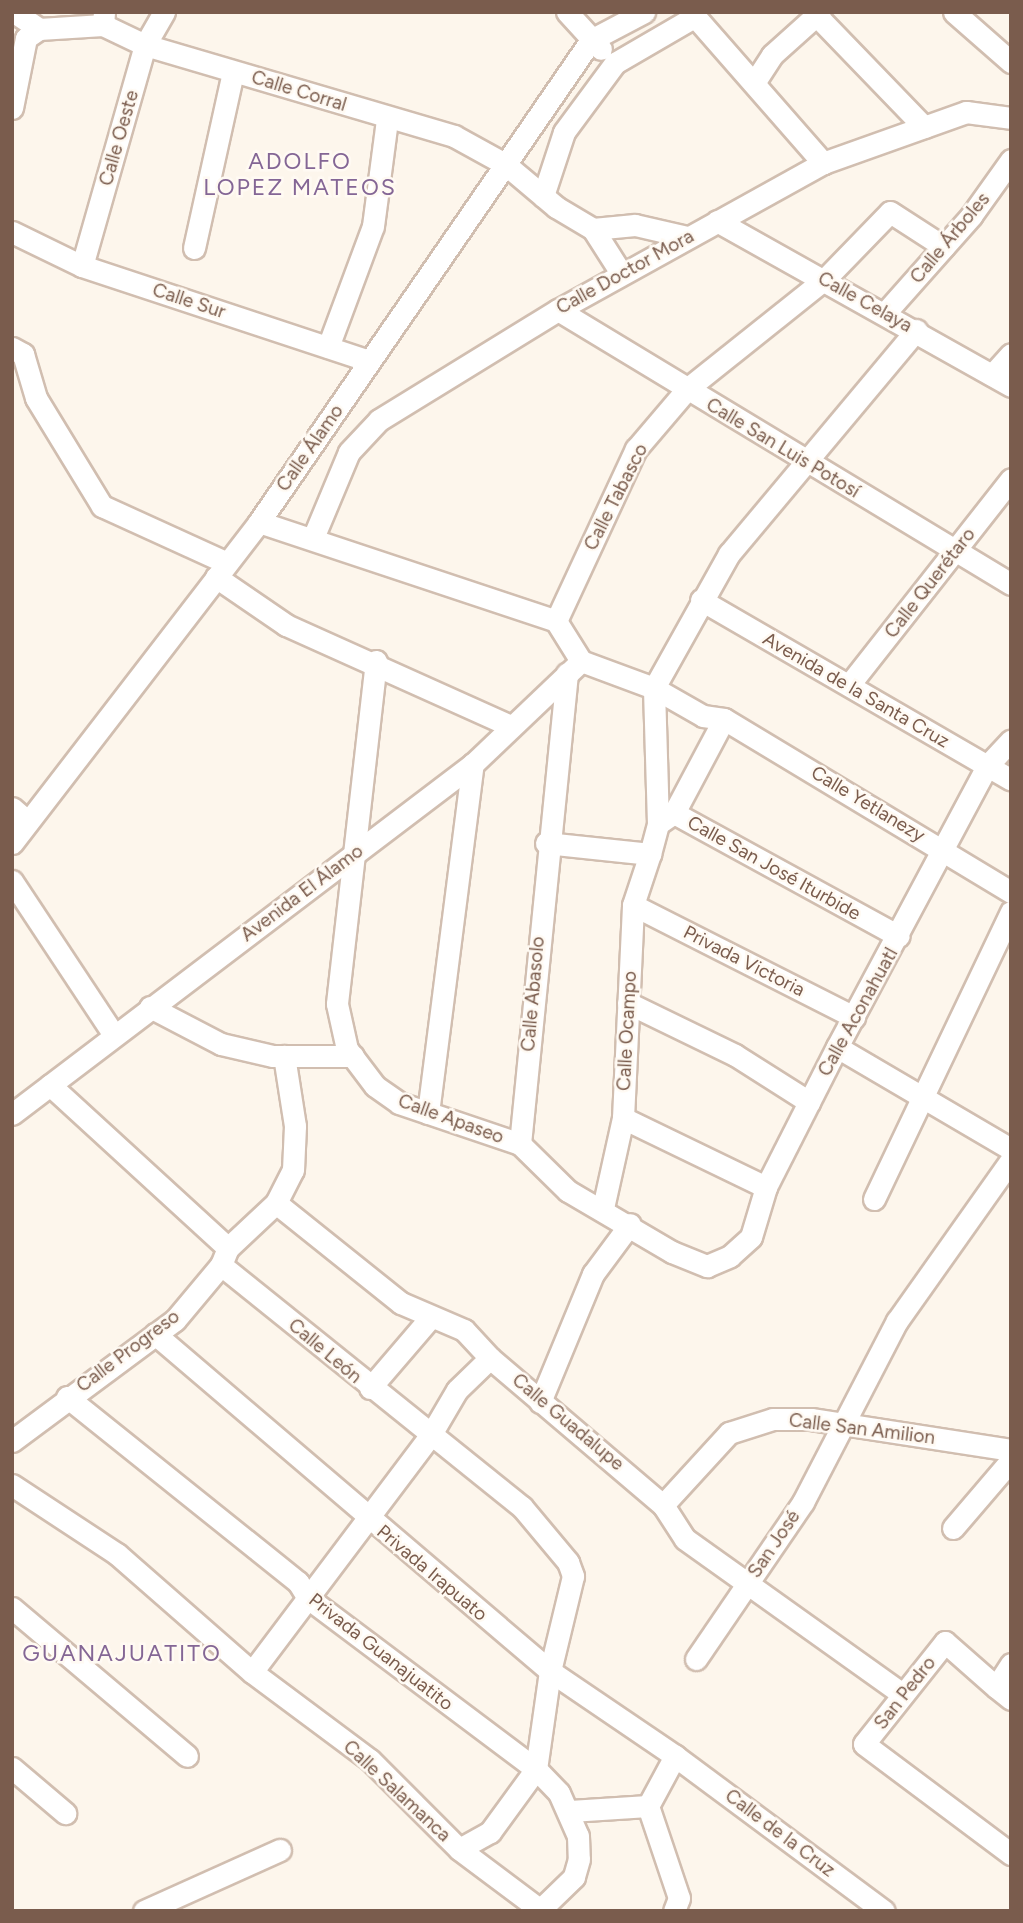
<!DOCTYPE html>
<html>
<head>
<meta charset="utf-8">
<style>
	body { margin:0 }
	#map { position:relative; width:1023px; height:1923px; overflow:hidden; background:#fdf6ec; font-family:Figtree,sans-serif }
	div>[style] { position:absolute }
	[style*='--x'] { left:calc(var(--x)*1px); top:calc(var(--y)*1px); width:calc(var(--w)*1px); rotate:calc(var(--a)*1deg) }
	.roads { filter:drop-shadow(2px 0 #d1beb0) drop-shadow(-2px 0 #d1beb0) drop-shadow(0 2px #d1beb0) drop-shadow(0 -2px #d1beb0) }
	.minor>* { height:21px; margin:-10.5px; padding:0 10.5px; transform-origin:10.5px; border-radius:10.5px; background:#fff }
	span { translate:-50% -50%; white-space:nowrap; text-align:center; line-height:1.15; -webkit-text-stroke:5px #fffaf3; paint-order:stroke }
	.street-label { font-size:19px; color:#7a5c4d }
	.quarter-label { font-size:23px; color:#846695; letter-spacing:2px }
	.frame { position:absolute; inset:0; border:14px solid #7a5c4d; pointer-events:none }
</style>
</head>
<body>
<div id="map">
	<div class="roads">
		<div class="minor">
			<div style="--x:14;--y:12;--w:30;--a:34"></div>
			<div style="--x:104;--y:12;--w:13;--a:94"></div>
			<div style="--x:103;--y:25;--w:47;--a:25.5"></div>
			<div style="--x:145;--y:45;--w:322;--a:16.4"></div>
			<div style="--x:454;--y:136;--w:58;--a:28.8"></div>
			<div style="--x:505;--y:164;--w:67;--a:40.1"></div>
			<div style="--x:556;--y:207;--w:43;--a:30.7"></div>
			<div style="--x:593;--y:229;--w:52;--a:57.5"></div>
			<div style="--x:567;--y:12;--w:50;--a:47.4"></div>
			<div style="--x:691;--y:12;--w:201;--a:48.8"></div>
			<div style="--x:954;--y:12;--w:76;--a:41.3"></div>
			<div style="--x:816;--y:15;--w:156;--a:46"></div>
			<div style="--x:754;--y:83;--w:33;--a:-57"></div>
			<div style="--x:772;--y:55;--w:64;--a:-41.9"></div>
			<div style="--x:12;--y:108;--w:71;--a:-78.7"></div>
			<div style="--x:26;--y:38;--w:16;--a:-35"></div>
			<div style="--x:39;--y:29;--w:64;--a:-3.6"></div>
			<div style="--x:543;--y:196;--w:67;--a:-71.8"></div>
			<div style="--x:564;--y:132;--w:86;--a:-53.5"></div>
			<div style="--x:615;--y:63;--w:91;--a:-30.2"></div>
			<div style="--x:717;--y:221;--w:337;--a:29.3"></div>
			<div style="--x:593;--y:229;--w:42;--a:-5.4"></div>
			<div style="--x:635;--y:225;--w:53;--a:13"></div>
			<div style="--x:12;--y:232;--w:78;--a:25.9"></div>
			<div style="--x:82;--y:266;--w:303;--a:18.3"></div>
			<div style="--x:194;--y:248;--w:180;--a:-77.5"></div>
			<div style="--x:82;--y:266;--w:230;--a:-74.1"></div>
			<div style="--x:145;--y:45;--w:38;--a:-60"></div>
			<div style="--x:558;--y:310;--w:529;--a:31.17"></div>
			<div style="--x:885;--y:313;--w:130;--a:-48.4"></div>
			<div style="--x:971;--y:216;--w:69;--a:-54.5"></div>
			<div style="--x:328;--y:347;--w:129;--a:-69.6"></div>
			<div style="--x:373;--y:226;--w:108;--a:-82.5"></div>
			<div style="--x:12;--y:348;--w:13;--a:29"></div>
			<div style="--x:23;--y:354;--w:46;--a:73.5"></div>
			<div style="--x:36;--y:398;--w:127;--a:58.6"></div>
			<div style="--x:102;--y:506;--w:137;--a:24.5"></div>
			<div style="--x:992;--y:375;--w:28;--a:-48"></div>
			<div style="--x:259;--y:522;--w:313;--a:18.4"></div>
			<div style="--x:556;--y:621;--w:47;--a:58"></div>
			<div style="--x:581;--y:661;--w:78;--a:20.3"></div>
			<div style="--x:654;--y:688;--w:56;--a:29.7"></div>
			<div style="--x:703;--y:716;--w:21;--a:8"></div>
			<div style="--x:724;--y:719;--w:335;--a:31.1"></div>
			<div style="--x:313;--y:538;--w:93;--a:-67.3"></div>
			<div style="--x:349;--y:452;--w:44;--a:-46.8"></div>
			<div style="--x:379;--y:420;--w:210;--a:-31.6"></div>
			<div style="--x:558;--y:310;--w:303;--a:-29"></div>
			<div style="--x:823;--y:163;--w:152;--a:-19.6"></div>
			<div style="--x:966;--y:112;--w:45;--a:7.6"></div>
			<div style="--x:216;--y:577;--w:85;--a:34.4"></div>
			<div style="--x:286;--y:625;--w:247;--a:24.2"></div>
			<div style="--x:701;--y:600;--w:358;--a:30.1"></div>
			<div style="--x:556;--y:621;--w:190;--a:-65.1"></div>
			<div style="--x:636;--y:449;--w:79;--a:-49.6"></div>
			<div style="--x:687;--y:389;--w:176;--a:-38.6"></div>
			<div style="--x:825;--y:279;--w:93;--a:-45.9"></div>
			<div style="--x:890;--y:212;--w:64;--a:32.9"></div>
			<div style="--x:376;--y:661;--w:345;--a:96.5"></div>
			<div style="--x:337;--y:1004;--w:46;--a:77.5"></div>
			<div style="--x:347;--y:1049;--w:46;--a:52.9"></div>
			<div style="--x:375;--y:1086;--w:29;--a:35"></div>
			<div style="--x:399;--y:1103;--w:128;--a:18.7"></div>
			<div style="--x:520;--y:1144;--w:67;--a:44.4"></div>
			<div style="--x:568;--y:1191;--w:121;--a:30.4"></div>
			<div style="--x:672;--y:1252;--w:38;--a:22"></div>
			<div style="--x:707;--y:1266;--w:25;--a:-23"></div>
			<div style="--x:730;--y:1256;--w:28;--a:-42"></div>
			<div style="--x:751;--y:1237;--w:52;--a:-73.3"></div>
			<div style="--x:766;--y:1187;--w:157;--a:-63.1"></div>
			<div style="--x:837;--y:1047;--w:319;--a:-61.9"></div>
			<div style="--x:987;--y:766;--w:35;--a:-47"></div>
			<div style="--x:849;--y:685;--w:262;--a:-51.8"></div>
			<div style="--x:12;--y:808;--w:21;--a:41"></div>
			<div style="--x:674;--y:813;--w:256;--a:28.7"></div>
			<div style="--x:658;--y:824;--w:136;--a:-91.7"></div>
			<div style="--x:654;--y:688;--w:154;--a:-60.8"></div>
			<div style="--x:729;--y:554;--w:292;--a:-50.1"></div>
			<div style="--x:12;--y:843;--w:405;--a:-52.4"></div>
			<div style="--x:259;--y:522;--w:585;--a:-55.44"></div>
			<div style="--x:591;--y:40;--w:60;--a:-27.8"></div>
			<div style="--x:546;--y:843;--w:105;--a:6"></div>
			<div style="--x:650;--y:854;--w:31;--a:-75"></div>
			<div style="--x:658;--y:824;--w:19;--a:-35"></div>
			<div style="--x:674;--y:813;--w:106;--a:-62"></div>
			<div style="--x:12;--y:881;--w:185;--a:56.5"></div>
			<div style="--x:633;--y:905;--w:248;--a:26.9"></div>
			<div style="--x:628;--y:1003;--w:119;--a:25.9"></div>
			<div style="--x:735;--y:1055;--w:88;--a:32.4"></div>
			<div style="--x:150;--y:1007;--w:80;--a:27.5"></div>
			<div style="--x:221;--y:1044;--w:53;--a:13"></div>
			<div style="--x:273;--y:1056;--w:80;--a:0"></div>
			<div style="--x:837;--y:1047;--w:202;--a:30.4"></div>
			<div style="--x:50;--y:1085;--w:241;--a:42.5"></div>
			<div style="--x:428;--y:1113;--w:352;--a:-82.7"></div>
			<div style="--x:12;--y:1114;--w:579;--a:-37.21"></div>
			<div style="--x:473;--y:764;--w:149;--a:-43.6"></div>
			<div style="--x:623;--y:1118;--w:159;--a:25.8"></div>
			<div style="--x:520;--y:1144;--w:473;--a:-84.3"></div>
			<div style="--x:874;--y:1199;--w:318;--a:-64.5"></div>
			<div style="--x:276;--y:1203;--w:37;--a:-63"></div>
			<div style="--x:293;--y:1170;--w:44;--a:-87.4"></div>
			<div style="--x:295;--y:1126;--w:71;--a:-98.9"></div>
			<div style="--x:603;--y:1208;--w:92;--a:-77.5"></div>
			<div style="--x:623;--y:1118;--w:213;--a:-87.3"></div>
			<div style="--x:633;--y:905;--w:54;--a:-71.6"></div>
			<div style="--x:221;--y:1265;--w:386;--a:38.8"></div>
			<div style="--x:522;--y:1507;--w:72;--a:50.1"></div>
			<div style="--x:568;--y:1562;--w:15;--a:70"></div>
			<div style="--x:573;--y:1576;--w:98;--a:103.6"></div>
			<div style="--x:550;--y:1671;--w:99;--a:98.1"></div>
			<div style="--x:536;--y:1769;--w:78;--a:126.1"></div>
			<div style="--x:490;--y:1832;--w:35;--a:151"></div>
			<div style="--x:155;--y:1334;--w:519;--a:40.47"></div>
			<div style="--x:550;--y:1671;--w:151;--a:34.2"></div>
			<div style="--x:675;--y:1756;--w:260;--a:36.6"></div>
			<div style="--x:370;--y:1388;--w:92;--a:-49.4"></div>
			<div style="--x:67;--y:1397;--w:296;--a:38.7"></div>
			<div style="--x:298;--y:1582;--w:19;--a:58"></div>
			<div style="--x:308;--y:1598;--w:285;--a:36.9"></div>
			<div style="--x:536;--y:1769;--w:33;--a:46"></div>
			<div style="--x:559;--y:1793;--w:47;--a:66.2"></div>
			<div style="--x:578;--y:1836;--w:23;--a:88"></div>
			<div style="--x:579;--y:1859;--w:19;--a:106"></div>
			<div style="--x:574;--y:1877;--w:46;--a:135.9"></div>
			<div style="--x:540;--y:1402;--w:139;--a:-67.5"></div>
			<div style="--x:593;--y:1274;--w:62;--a:-53.5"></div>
			<div style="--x:12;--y:1441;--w:203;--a:-36.6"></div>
			<div style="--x:175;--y:1320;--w:72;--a:-50.1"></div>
			<div style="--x:221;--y:1265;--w:18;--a:-68"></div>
			<div style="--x:228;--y:1248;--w:66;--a:-43.2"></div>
			<div style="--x:276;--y:1203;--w:160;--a:38.7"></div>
			<div style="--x:401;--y:1303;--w:69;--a:23.2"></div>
			<div style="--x:464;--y:1330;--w:38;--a:47"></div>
			<div style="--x:490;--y:1358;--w:227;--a:40.4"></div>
			<div style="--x:663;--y:1505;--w:40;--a:57.1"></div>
			<div style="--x:685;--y:1539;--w:267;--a:35.5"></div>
			<div style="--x:12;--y:1485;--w:126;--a:33.3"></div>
			<div style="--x:117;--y:1554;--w:179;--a:41.2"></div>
			<div style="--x:252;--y:1672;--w:147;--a:36.7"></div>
			<div style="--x:370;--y:1760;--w:126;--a:45"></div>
			<div style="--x:459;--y:1849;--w:104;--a:36.8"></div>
			<div style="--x:663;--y:1505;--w:98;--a:-47.5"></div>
			<div style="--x:729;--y:1433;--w:46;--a:-17.7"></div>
			<div style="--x:773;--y:1419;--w:38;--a:0"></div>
			<div style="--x:811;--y:1419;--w:202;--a:8.8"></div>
			<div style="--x:953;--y:1528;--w:89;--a:-49.5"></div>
			<div style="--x:12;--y:1608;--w:229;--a:40.2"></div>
			<div style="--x:696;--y:1659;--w:190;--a:-55.7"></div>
			<div style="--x:803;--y:1502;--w:204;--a:-62.6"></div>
			<div style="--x:897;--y:1321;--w:197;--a:-54.7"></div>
			<div style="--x:1011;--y:1664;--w:27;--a:123"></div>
			<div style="--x:996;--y:1687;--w:19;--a:39"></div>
			<div style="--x:252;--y:1672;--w:296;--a:-53"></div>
			<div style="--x:430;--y:1436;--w:53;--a:-59.6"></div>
			<div style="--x:457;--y:1390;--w:46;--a:-44.1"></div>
			<div style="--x:996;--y:1687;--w:68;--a:-138.6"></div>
			<div style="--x:945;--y:1642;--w:130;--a:128.5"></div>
			<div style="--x:864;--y:1744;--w:184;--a:36.8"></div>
			<div style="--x:12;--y:1768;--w:70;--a:40.3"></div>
			<div style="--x:570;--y:1811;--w:78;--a:-3.7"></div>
			<div style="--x:144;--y:1911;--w:149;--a:-24.2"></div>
			<div style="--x:674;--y:1911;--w:14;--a:-69"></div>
			<div style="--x:679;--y:1898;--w:97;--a:-108.6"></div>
			<div style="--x:648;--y:1806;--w:57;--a:-61.6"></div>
		</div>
	</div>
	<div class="street-label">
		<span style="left:299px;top:91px;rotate:17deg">Calle Corral</span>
		<span style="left:119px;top:138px;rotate:-74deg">Calle Oeste</span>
		<span style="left:950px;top:238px;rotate:-50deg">Calle Árboles</span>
		<span style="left:625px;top:272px;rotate:-29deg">Calle Doctor Mora</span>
		<span style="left:189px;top:301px;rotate:18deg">Calle Sur</span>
		<span style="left:865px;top:302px;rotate:29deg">Calle Celaya</span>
		<span style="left:310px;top:448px;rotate:-55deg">Calle Álamo</span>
		<span style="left:783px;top:448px;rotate:31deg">Calle San Luis Potosí</span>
		<span style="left:616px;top:497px;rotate:-63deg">Calle Tabasco</span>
		<span style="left:930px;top:583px;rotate:-52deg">Calle Querétaro</span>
		<span style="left:856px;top:690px;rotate:30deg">Avenida de la Santa Cruz</span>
		<span style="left:868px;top:804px;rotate:31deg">Calle Yetlanezy</span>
		<span style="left:774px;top:868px;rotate:29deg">Calle San José Iturbide</span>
		<span style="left:302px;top:893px;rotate:-37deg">Avenida El Álamo</span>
		<span style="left:744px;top:961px;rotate:27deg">Privada Victoria</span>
		<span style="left:533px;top:994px;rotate:-85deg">Calle Abasolo</span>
		<span style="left:858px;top:1012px;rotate:-61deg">Calle Aconahuatl</span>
		<span style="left:627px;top:1031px;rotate:-87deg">Calle Ocampo</span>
		<span style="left:451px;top:1119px;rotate:20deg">Calle Apaseo</span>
		<span style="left:128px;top:1351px;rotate:-37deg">Calle Progreso</span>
		<span style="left:325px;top:1351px;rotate:40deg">Calle León</span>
		<span style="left:568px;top:1422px;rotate:40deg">Calle Guadalupe</span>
		<span style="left:862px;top:1429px;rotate:7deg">Calle San Amilion</span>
		<span style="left:774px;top:1544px;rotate:-56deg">San José</span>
		<span style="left:432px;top:1573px;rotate:40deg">Privada Irapuato</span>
		<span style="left:381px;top:1652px;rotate:38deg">Privada Guanajuatito</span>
		<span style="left:905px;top:1693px;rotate:-52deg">San Pedro</span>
		<span style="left:397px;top:1791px;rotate:43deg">Calle Salamanca</span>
		<span style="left:780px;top:1833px;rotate:37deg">Calle de la Cruz</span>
	</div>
	<div class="quarter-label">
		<span style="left:300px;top:174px">ADOLFO<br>LOPEZ MATEOS</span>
		<span style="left:122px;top:1653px">GUANAJUATITO</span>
	</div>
	<div class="frame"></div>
</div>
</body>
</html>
